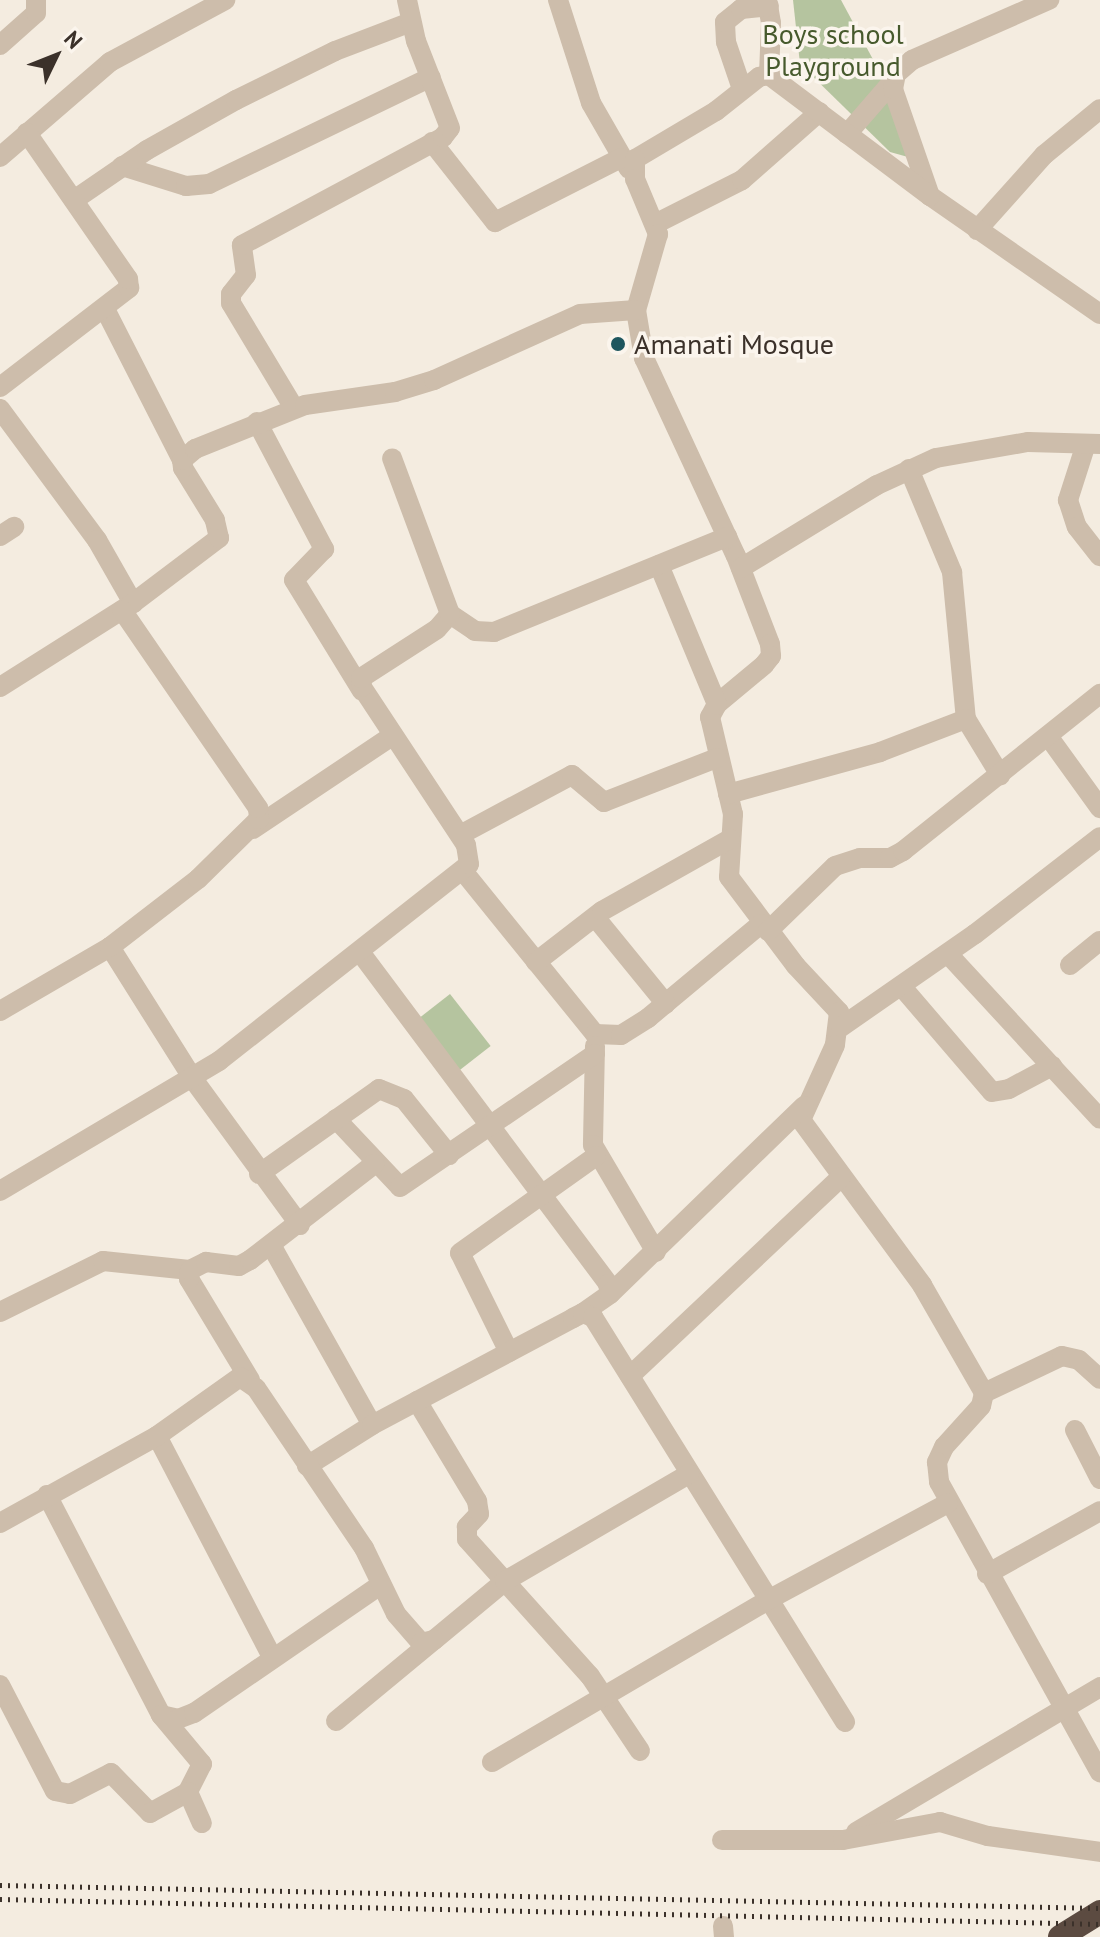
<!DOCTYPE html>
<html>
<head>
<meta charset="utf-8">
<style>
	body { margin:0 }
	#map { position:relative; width:1100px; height:1937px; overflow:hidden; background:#f4ece0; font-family:"PT Sans",sans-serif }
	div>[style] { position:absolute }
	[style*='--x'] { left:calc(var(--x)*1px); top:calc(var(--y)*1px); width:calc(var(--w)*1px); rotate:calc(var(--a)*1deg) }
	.green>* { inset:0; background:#b5c49f; transform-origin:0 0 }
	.minor>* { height:20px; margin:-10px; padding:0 10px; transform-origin:10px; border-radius:10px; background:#cdbdab }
	.highway>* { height:24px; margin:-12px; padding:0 12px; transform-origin:12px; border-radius:12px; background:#5c4b41 }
	.rail>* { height:5px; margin-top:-2.5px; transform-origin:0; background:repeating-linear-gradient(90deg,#3b312a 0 2px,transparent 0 8px) }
	.dots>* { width:22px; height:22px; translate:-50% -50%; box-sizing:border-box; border:4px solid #fbf5ed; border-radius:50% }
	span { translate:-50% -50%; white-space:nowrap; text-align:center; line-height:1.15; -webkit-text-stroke:7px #fbf5ed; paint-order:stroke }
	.park-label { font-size:28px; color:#475a2d }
	.poi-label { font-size:28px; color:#3b312a }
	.left { translate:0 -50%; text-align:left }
	.north { position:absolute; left:16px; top:16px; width:80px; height:80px; -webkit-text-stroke:6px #fbf5ed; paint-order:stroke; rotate:47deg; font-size:22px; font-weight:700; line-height:32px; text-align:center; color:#3b312a }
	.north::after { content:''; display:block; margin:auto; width:28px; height:36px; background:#3b312a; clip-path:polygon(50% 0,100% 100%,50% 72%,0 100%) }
</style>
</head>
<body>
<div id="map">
	<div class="green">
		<div style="clip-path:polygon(793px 0,841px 0,890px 91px,908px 157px,890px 152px,800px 64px)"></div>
		<div style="left:450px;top:994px;width:66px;height:46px;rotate:52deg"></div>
	</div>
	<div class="minor">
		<div style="--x:558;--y:0;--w:108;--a:72.2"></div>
		<div style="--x:591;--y:103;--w:76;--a:60.1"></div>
		<div style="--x:767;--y:0;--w:23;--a:80"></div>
		<div style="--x:771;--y:23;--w:52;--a:92.2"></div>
		<div style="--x:0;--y:45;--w:48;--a:-41.6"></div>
		<div style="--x:36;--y:13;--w:13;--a:-90"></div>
		<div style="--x:742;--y:89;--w:50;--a:-108.8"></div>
		<div style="--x:726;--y:42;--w:20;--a:-93"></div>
		<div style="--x:725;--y:22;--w:21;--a:-39"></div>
		<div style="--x:741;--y:9;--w:28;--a:-6"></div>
		<div style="--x:847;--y:134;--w:70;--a:-49"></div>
		<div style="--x:432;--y:142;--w:102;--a:51.8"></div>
		<div style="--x:495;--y:222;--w:141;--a:-26.9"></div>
		<div style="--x:0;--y:157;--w:145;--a:-40.8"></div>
		<div style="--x:110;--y:62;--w:131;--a:-28.3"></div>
		<div style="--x:122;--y:166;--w:67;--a:17.4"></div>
		<div style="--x:186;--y:186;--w:23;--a:-5"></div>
		<div style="--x:209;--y:184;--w:246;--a:-25.7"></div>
		<div style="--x:930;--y:196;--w:113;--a:-109.1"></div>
		<div style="--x:893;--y:89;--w:15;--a:-79"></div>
		<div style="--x:896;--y:74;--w:21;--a:-41"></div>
		<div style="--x:912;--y:60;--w:150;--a:-23.7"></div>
		<div style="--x:74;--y:200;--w:88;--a:-34.4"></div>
		<div style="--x:147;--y:150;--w:102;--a:-29.3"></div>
		<div style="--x:236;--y:100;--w:110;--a:-26.3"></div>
		<div style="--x:335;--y:51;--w:81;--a:-20.9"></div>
		<div style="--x:655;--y:224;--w:97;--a:-26.8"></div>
		<div style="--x:742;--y:180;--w:103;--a:-41.4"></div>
		<div style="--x:977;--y:230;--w:101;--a:-48.2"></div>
		<div style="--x:1044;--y:155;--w:72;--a:-39.4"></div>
		<div style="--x:105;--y:309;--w:169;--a:63"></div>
		<div style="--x:1100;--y:314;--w:207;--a:-145.2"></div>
		<div style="--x:930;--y:196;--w:201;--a:-143.1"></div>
		<div style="--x:769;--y:75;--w:10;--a:169"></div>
		<div style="--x:759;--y:77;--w:55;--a:141.7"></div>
		<div style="--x:716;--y:111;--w:94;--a:149.3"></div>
		<div style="--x:635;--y:159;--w:20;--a:90"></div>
		<div style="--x:635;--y:179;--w:60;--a:67.3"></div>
		<div style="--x:658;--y:234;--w:79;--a:106.1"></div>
		<div style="--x:636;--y:310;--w:49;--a:80.5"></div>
		<div style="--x:644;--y:358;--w:218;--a:65.1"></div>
		<div style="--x:736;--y:556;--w:94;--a:68.9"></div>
		<div style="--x:770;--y:644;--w:12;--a:85"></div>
		<div style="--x:771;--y:656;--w:11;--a:128"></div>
		<div style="--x:764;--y:665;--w:61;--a:140.3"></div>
		<div style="--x:717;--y:704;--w:15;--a:118"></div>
		<div style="--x:710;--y:717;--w:100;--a:76.7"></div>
		<div style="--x:733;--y:814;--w:63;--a:93.6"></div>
		<div style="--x:729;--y:877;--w:111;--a:53"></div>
		<div style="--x:796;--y:966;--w:63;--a:46.9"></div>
		<div style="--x:839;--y:1012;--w:33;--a:97"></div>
		<div style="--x:835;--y:1045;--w:82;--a:114.4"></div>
		<div style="--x:801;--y:1120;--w:205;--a:53.7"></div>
		<div style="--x:922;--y:1285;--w:125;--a:60.1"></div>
		<div style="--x:984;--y:1393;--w:13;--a:103"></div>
		<div style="--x:981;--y:1406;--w:55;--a:132.1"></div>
		<div style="--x:944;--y:1447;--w:17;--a:115"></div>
		<div style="--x:937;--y:1462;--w:20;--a:84"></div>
		<div style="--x:939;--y:1482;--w:332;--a:61"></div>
		<div style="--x:0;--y:387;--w:163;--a:-37.5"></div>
		<div style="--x:129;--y:288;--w:9;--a:-96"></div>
		<div style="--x:128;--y:279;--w:178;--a:-124.7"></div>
		<div style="--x:294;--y:408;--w:122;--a:-121"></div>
		<div style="--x:231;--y:303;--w:9;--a:-90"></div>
		<div style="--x:231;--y:294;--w:24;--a:-52"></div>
		<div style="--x:246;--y:275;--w:30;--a:-98"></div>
		<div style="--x:242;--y:245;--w:228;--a:-28.2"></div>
		<div style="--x:443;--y:137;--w:11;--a:-52"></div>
		<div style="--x:450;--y:128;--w:93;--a:-111.3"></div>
		<div style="--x:416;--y:41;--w:42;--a:-102.4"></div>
		<div style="--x:0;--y:409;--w:163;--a:53.5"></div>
		<div style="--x:97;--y:540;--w:73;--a:60.3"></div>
		<div style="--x:257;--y:422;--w:144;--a:62.2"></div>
		<div style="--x:324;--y:549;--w:43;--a:134.1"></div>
		<div style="--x:294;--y:580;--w:130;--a:58.5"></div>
		<div style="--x:1085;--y:447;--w:56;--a:107.8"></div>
		<div style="--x:1068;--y:500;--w:28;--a:72"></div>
		<div style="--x:1077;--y:527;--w:37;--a:52"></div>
		<div style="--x:909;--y:469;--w:112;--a:67.3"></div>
		<div style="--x:952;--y:572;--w:148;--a:84.6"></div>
		<div style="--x:966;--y:719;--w:66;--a:58.7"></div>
		<div style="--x:0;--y:536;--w:17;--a:-33"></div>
		<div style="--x:659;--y:565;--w:151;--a:67.4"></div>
		<div style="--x:741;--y:568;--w:159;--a:-31.4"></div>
		<div style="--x:877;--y:485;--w:65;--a:-24.6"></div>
		<div style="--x:936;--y:458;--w:93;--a:-9.9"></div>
		<div style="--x:1028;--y:442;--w:72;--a:1.6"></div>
		<div style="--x:450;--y:614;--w:30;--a:34"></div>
		<div style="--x:475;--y:631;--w:19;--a:3"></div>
		<div style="--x:494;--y:632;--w:252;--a:-22.2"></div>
		<div style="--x:0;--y:687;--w:157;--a:-32.3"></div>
		<div style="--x:133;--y:603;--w:108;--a:-37.1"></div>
		<div style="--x:219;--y:538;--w:18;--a:-103"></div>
		<div style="--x:215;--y:520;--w:61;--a:-121.6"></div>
		<div style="--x:183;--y:468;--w:8;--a:-97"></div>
		<div style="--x:182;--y:460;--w:17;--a:-40"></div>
		<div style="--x:195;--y:449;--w:118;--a:-21.8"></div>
		<div style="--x:305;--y:405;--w:91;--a:-8.2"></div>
		<div style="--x:395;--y:392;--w:41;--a:-17.1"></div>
		<div style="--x:434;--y:380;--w:160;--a:-24.3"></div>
		<div style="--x:580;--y:314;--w:56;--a:-4.1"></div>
		<div style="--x:1048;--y:736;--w:89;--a:54.2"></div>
		<div style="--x:728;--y:794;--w:158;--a:-15.4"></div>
		<div style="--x:880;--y:752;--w:92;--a:-21"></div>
		<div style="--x:253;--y:829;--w:167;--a:-33.8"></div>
		<div style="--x:460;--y:835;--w:127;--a:-28.2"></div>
		<div style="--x:572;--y:775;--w:42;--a:40.2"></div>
		<div style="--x:604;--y:802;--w:121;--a:-21.3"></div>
		<div style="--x:463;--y:871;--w:210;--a:51"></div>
		<div style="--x:595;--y:1034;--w:26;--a:2"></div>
		<div style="--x:621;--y:1035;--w:32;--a:-32"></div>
		<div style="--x:648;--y:1018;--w:147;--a:-39.8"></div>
		<div style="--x:595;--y:917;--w:112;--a:50.8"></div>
		<div style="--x:768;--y:931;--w:93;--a:-44.1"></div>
		<div style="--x:835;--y:866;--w:26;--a:-18"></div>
		<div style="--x:860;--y:858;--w:30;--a:0"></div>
		<div style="--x:890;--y:858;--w:15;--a:-28"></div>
		<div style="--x:903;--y:851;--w:252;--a:-38.6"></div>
		<div style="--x:110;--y:947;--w:156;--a:57.8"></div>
		<div style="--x:193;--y:1079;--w:181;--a:53.8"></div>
		<div style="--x:360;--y:952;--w:414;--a:53.2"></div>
		<div style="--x:608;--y:1284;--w:10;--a:79"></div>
		<div style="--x:610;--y:1294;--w:33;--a:145"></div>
		<div style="--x:948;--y:954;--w:224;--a:47.3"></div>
		<div style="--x:536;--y:962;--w:83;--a:-37.7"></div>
		<div style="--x:602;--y:911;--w:147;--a:-29.4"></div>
		<div style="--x:1070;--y:965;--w:38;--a:-39"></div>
		<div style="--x:902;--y:987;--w:138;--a:49.4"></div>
		<div style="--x:992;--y:1092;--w:17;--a:-10"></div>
		<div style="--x:1009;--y:1089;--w:49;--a:-28.1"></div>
		<div style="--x:0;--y:1011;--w:127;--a:-30.2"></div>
		<div style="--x:110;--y:947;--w:111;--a:-37.7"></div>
		<div style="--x:198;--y:879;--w:86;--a:-44.5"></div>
		<div style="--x:259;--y:819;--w:11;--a:-95"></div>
		<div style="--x:258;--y:808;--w:240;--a:-124.5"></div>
		<div style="--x:841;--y:1027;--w:163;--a:-34.8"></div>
		<div style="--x:975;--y:934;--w:158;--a:-37.8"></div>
		<div style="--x:595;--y:1046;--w:99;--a:91.2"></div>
		<div style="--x:593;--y:1145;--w:124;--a:59.5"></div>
		<div style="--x:336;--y:1119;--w:93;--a:46.7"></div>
		<div style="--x:400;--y:1187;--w:236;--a:-34.3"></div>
		<div style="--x:259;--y:1174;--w:147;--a:-35.3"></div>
		<div style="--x:379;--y:1089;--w:27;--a:22"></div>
		<div style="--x:404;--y:1099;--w:72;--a:51.2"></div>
		<div style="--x:0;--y:1191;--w:255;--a:-30.7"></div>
		<div style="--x:219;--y:1061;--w:318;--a:-38.2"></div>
		<div style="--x:469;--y:864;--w:19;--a:-99"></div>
		<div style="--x:466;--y:845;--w:189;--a:-123.4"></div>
		<div style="--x:362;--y:687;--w:9;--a:-96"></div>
		<div style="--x:361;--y:678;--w:90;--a:-32.8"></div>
		<div style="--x:437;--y:629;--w:20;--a:-49"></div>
		<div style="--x:450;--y:614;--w:166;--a:-110.4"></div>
		<div style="--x:271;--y:1245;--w:206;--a:60.7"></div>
		<div style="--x:610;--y:1294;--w:270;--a:-44.1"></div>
		<div style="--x:0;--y:1312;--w:115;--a:-26.3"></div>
		<div style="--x:103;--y:1261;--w:87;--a:5.9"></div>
		<div style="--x:509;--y:1352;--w:110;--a:-116.3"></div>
		<div style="--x:460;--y:1253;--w:167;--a:-35.5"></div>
		<div style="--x:630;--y:1376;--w:290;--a:-43.3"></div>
		<div style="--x:250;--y:1380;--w:118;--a:-121.1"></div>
		<div style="--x:189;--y:1279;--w:9;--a:-84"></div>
		<div style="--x:190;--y:1270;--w:18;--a:-27"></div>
		<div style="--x:206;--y:1262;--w:33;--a:7"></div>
		<div style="--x:239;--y:1266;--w:13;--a:-29"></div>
		<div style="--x:250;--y:1260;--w:157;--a:-37.7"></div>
		<div style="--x:984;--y:1393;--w:86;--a:-25.4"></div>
		<div style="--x:1062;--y:1356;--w:17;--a:13"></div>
		<div style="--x:1079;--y:1360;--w:28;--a:42"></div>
		<div style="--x:417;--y:1401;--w:117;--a:59"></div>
		<div style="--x:477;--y:1501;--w:13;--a:81"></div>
		<div style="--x:479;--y:1514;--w:18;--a:133"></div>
		<div style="--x:467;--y:1527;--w:12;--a:90"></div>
		<div style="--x:467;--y:1539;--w:184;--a:48.1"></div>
		<div style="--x:590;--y:1676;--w:90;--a:56.3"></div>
		<div style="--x:1075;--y:1430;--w:55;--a:63"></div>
		<div style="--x:157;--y:1436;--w:249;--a:62.5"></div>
		<div style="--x:307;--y:1466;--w:77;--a:-32.2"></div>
		<div style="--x:372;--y:1425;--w:228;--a:-28"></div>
		<div style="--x:573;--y:1318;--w:11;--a:-27"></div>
		<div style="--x:583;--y:1313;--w:11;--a:22"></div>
		<div style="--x:593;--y:1317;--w:477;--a:58.1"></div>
		<div style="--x:47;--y:1495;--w:248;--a:62.6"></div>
		<div style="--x:161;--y:1715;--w:17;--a:13"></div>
		<div style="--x:178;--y:1719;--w:17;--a:-21"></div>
		<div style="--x:194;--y:1713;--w:226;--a:-34.5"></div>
		<div style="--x:0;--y:1523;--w:179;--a:-29"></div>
		<div style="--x:157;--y:1436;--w:102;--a:-35.4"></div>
		<div style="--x:240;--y:1377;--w:19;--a:35"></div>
		<div style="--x:256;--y:1388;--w:193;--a:56"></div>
		<div style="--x:364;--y:1548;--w:73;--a:64.1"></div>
		<div style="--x:396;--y:1614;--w:38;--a:49"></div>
		<div style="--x:421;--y:1643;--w:13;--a:-13"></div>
		<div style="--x:434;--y:1640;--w:92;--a:-39.7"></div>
		<div style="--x:505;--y:1581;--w:213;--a:-30.2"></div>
		<div style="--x:987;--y:1574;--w:129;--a:-29.1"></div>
		<div style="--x:0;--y:1685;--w:119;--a:62.6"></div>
		<div style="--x:55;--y:1791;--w:15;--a:11"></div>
		<div style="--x:70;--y:1794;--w:46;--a:-27.1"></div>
		<div style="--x:111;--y:1773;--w:56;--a:45.7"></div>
		<div style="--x:150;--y:1813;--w:43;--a:-28.9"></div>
		<div style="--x:161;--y:1715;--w:64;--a:50.1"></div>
		<div style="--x:202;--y:1764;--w:31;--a:117"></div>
		<div style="--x:188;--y:1792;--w:34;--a:66"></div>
		<div style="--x:336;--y:1721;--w:127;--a:-39.6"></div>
		<div style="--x:492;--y:1762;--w:320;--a:-30.4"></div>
		<div style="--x:768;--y:1600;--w:204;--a:-28.3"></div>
		<div style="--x:856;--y:1832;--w:284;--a:-30.7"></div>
		<div style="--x:722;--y:1840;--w:121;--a:0"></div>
		<div style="--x:843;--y:1840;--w:99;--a:-10.5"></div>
		<div style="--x:940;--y:1822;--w:50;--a:16.3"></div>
		<div style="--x:988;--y:1836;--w:113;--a:8.1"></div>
		<div style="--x:723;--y:1926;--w:11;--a:85"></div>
	</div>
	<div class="highway">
		<div style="--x:1060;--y:1937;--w:47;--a:-32"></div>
	</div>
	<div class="rail">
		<div style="--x:0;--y:1885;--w:1100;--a:1.2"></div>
		<div style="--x:0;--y:1899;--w:1100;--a:1.3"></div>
	</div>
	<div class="dots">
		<div style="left:618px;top:344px;background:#1e565e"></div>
	</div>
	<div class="park-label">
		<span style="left:833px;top:50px">Boys school<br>Playground</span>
	</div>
	<div class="poi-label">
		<span class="left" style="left:634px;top:344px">Amanati Mosque</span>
	</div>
	<div class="north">N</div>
</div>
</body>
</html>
